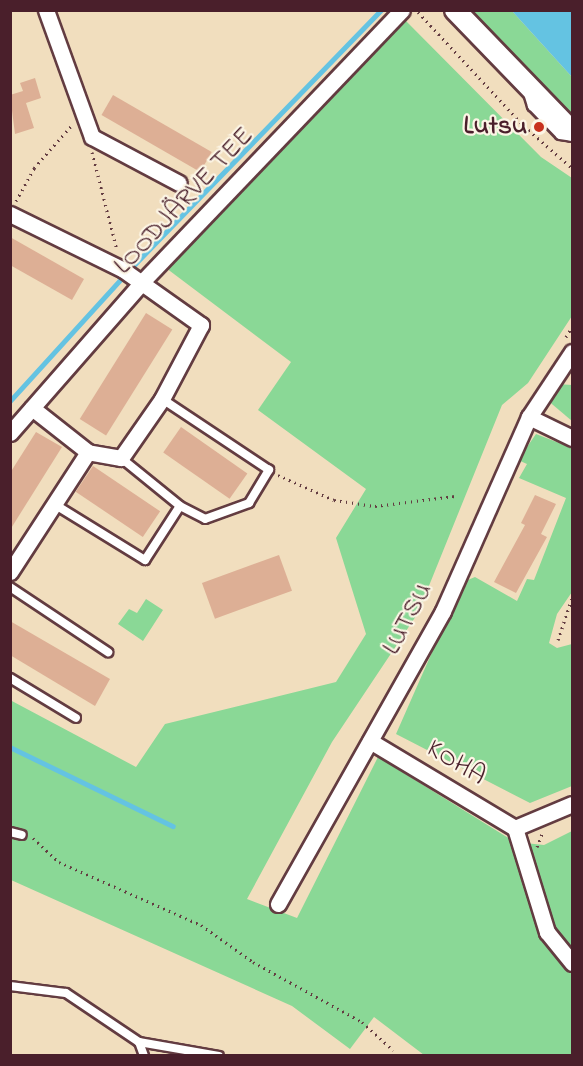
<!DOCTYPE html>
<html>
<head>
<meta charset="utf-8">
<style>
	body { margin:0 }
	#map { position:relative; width:583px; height:1066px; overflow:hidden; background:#f1debe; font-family:"Indie Flower",sans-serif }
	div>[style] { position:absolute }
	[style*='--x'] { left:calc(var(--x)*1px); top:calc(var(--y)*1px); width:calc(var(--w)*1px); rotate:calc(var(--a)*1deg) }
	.green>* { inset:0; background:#8ad896 }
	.water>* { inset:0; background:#64c3e2 }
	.stream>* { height:4.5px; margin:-2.25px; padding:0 2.25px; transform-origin:2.25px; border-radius:2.25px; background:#64c3e2 }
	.building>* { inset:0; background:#ddaf95; transform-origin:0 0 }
	.path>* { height:3px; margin-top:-1.5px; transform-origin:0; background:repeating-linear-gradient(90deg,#633c41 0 1.5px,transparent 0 6px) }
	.roads { filter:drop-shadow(2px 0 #633c41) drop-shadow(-2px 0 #633c41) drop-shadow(0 2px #633c41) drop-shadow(0 -2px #633c41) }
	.service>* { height:8px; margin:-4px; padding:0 4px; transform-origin:4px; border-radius:4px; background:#fff }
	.minor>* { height:15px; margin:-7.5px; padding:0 7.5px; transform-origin:7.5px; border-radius:7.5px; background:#fff }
	.tertiary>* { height:20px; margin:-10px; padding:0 10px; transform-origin:10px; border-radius:10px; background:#fff }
	.dots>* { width:16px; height:16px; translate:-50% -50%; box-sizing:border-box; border:3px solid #fcf5e5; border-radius:50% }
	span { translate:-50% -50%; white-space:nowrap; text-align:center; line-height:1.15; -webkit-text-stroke:4.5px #fcf5e5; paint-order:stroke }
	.poi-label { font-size:27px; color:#4a1f2b; font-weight:700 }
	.right { translate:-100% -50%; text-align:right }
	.street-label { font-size:27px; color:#4a1f2b }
	.frame { position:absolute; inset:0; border:12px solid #4a1f2b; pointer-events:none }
</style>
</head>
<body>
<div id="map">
	<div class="green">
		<div style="clip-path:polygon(471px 11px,512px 11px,572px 77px,572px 115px)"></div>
		<div style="clip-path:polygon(406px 21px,541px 157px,572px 178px,572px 316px,528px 383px,502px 405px,418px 613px,332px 742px,247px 899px,297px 918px,378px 757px,515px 842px,544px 845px,572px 831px,572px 1055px,424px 1055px,374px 1017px,350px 1049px,292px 1006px,11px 880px,10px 700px,136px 767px,165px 724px,336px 682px,366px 634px,336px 538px,366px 489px,258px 410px,291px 362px,166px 268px)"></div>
		<div style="clip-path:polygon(557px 384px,572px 385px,572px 421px,546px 399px)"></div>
		<div style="clip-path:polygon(536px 434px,572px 448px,572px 592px,557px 614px,549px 643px,557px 648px,572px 644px,572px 786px,530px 803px,396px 734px,463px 582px,475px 577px,517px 601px,527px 579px,534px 580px,566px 498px,519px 478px,527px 464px,518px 460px)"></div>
		<div style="clip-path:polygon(146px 599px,163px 610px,143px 641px,118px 624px,129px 609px,137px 613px)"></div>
	</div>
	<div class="water">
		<div style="clip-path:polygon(512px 11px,572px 11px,572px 77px)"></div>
	</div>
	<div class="stream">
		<div style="--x:10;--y:401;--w:181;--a:-47.7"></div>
		<div style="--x:132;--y:267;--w:358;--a:-45.9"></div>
		<div style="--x:10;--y:747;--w:181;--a:25.9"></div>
	</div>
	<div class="building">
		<div style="clip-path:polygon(35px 78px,41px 98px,26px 103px,34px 128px,15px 134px,10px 95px,23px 91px,20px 83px)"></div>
		<div style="left:113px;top:95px;width:114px;height:23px;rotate:30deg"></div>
		<div style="clip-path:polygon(10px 237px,84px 279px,72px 300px,10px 265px)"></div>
		<div style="left:146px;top:313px;width:31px;height:125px;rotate:32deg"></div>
		<div style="left:181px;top:427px;width:81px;height:31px;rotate:35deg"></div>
		<div style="clip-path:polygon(36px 432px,62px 447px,10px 530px,10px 473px)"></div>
		<div style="left:93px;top:466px;width:81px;height:31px;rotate:34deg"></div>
		<div style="clip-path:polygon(535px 495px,556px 504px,541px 534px,547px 537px,516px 593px,494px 582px,525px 525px,521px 523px)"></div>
		<div style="left:279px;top:555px;width:38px;height:82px;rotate:70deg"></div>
		<div style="clip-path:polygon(10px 621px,110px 679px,95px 706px,10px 655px)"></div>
	</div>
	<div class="path">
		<div style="--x:418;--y:12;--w:156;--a:47.1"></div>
		<div style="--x:524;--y:126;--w:64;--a:41.2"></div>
		<div style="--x:92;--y:152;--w:101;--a:75.7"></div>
		<div style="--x:16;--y:201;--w:38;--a:-61"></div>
		<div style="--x:34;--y:168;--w:57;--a:-48.5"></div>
		<div style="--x:566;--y:337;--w:12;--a:-59"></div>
		<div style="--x:278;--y:475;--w:61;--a:24.1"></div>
		<div style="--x:334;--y:500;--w:41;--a:8.3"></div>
		<div style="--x:375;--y:506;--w:81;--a:-7.1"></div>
		<div style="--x:558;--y:640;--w:44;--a:-71.6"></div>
		<div style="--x:33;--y:838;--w:35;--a:43"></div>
		<div style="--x:59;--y:862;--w:155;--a:23.9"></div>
		<div style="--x:201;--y:925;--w:64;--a:35.4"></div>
		<div style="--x:253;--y:962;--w:124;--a:28.8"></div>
		<div style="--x:362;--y:1022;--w:42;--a:42.1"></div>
		<div style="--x:537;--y:847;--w:17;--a:-69"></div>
	</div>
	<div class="roads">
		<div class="service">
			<div style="--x:528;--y:93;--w:14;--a:73"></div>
			<div style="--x:532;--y:106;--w:40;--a:46"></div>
			<div style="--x:560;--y:135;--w:12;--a:9"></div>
			<div style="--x:121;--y:458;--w:76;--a:39.1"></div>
			<div style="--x:54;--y:504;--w:107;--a:31.6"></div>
			<div style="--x:145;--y:560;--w:64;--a:-57.1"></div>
			<div style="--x:180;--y:506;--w:28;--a:27"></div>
			<div style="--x:205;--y:519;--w:47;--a:-20"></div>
			<div style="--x:249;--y:503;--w:39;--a:-59"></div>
			<div style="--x:269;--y:470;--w:128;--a:-146.4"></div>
			<div style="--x:10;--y:587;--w:118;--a:33.6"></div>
			<div style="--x:10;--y:678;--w:77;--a:31.2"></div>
			<div style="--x:10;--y:832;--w:12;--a:14"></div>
			<div style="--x:10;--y:986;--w:56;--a:7.1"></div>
			<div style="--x:66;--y:993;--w:88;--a:33.9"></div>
			<div style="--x:139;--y:1042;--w:15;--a:70"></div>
			<div style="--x:139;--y:1042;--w:81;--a:9.9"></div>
		</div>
		<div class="minor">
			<div style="--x:46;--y:10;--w:135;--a:70.1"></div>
			<div style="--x:92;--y:137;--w:98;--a:27.9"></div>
			<div style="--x:10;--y:214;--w:125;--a:26.2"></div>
			<div style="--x:122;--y:269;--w:97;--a:35.3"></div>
			<div style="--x:201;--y:325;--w:84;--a:117.8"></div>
			<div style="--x:162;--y:399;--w:72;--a:124.8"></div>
			<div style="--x:121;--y:458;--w:34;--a:-170"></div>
			<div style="--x:88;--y:452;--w:143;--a:123"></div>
			<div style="--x:32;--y:408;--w:71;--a:38.2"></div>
			<div style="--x:529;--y:417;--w:48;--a:26"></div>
			<div style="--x:10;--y:433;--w:201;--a:-48.8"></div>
			<div style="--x:142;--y:282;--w:376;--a:-46.3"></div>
			<div style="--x:370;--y:741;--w:169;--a:31"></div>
			<div style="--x:515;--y:828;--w:109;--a:72.9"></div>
			<div style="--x:547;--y:932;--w:40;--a:51"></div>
			<div style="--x:515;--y:828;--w:62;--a:-22.8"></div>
			<div style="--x:278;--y:904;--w:336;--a:-60.6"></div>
			<div style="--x:443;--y:611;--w:212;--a:-66.1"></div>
			<div style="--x:529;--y:417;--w:78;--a:-56.5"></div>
		</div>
		<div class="tertiary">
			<div style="--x:455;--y:10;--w:168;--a:46"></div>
		</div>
	</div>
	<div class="dots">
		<div style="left:539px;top:127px;background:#c8321e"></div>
	</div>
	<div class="poi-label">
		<span class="right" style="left:527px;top:127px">Lutsu</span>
	</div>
	<div class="street-label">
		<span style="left:184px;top:201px;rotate:-47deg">LOODJÄRVE TEE</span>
		<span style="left:408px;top:619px;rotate:-62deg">LUTSU</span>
		<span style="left:456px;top:763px;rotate:31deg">KOHA</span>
	</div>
	<div class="frame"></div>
</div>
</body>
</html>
